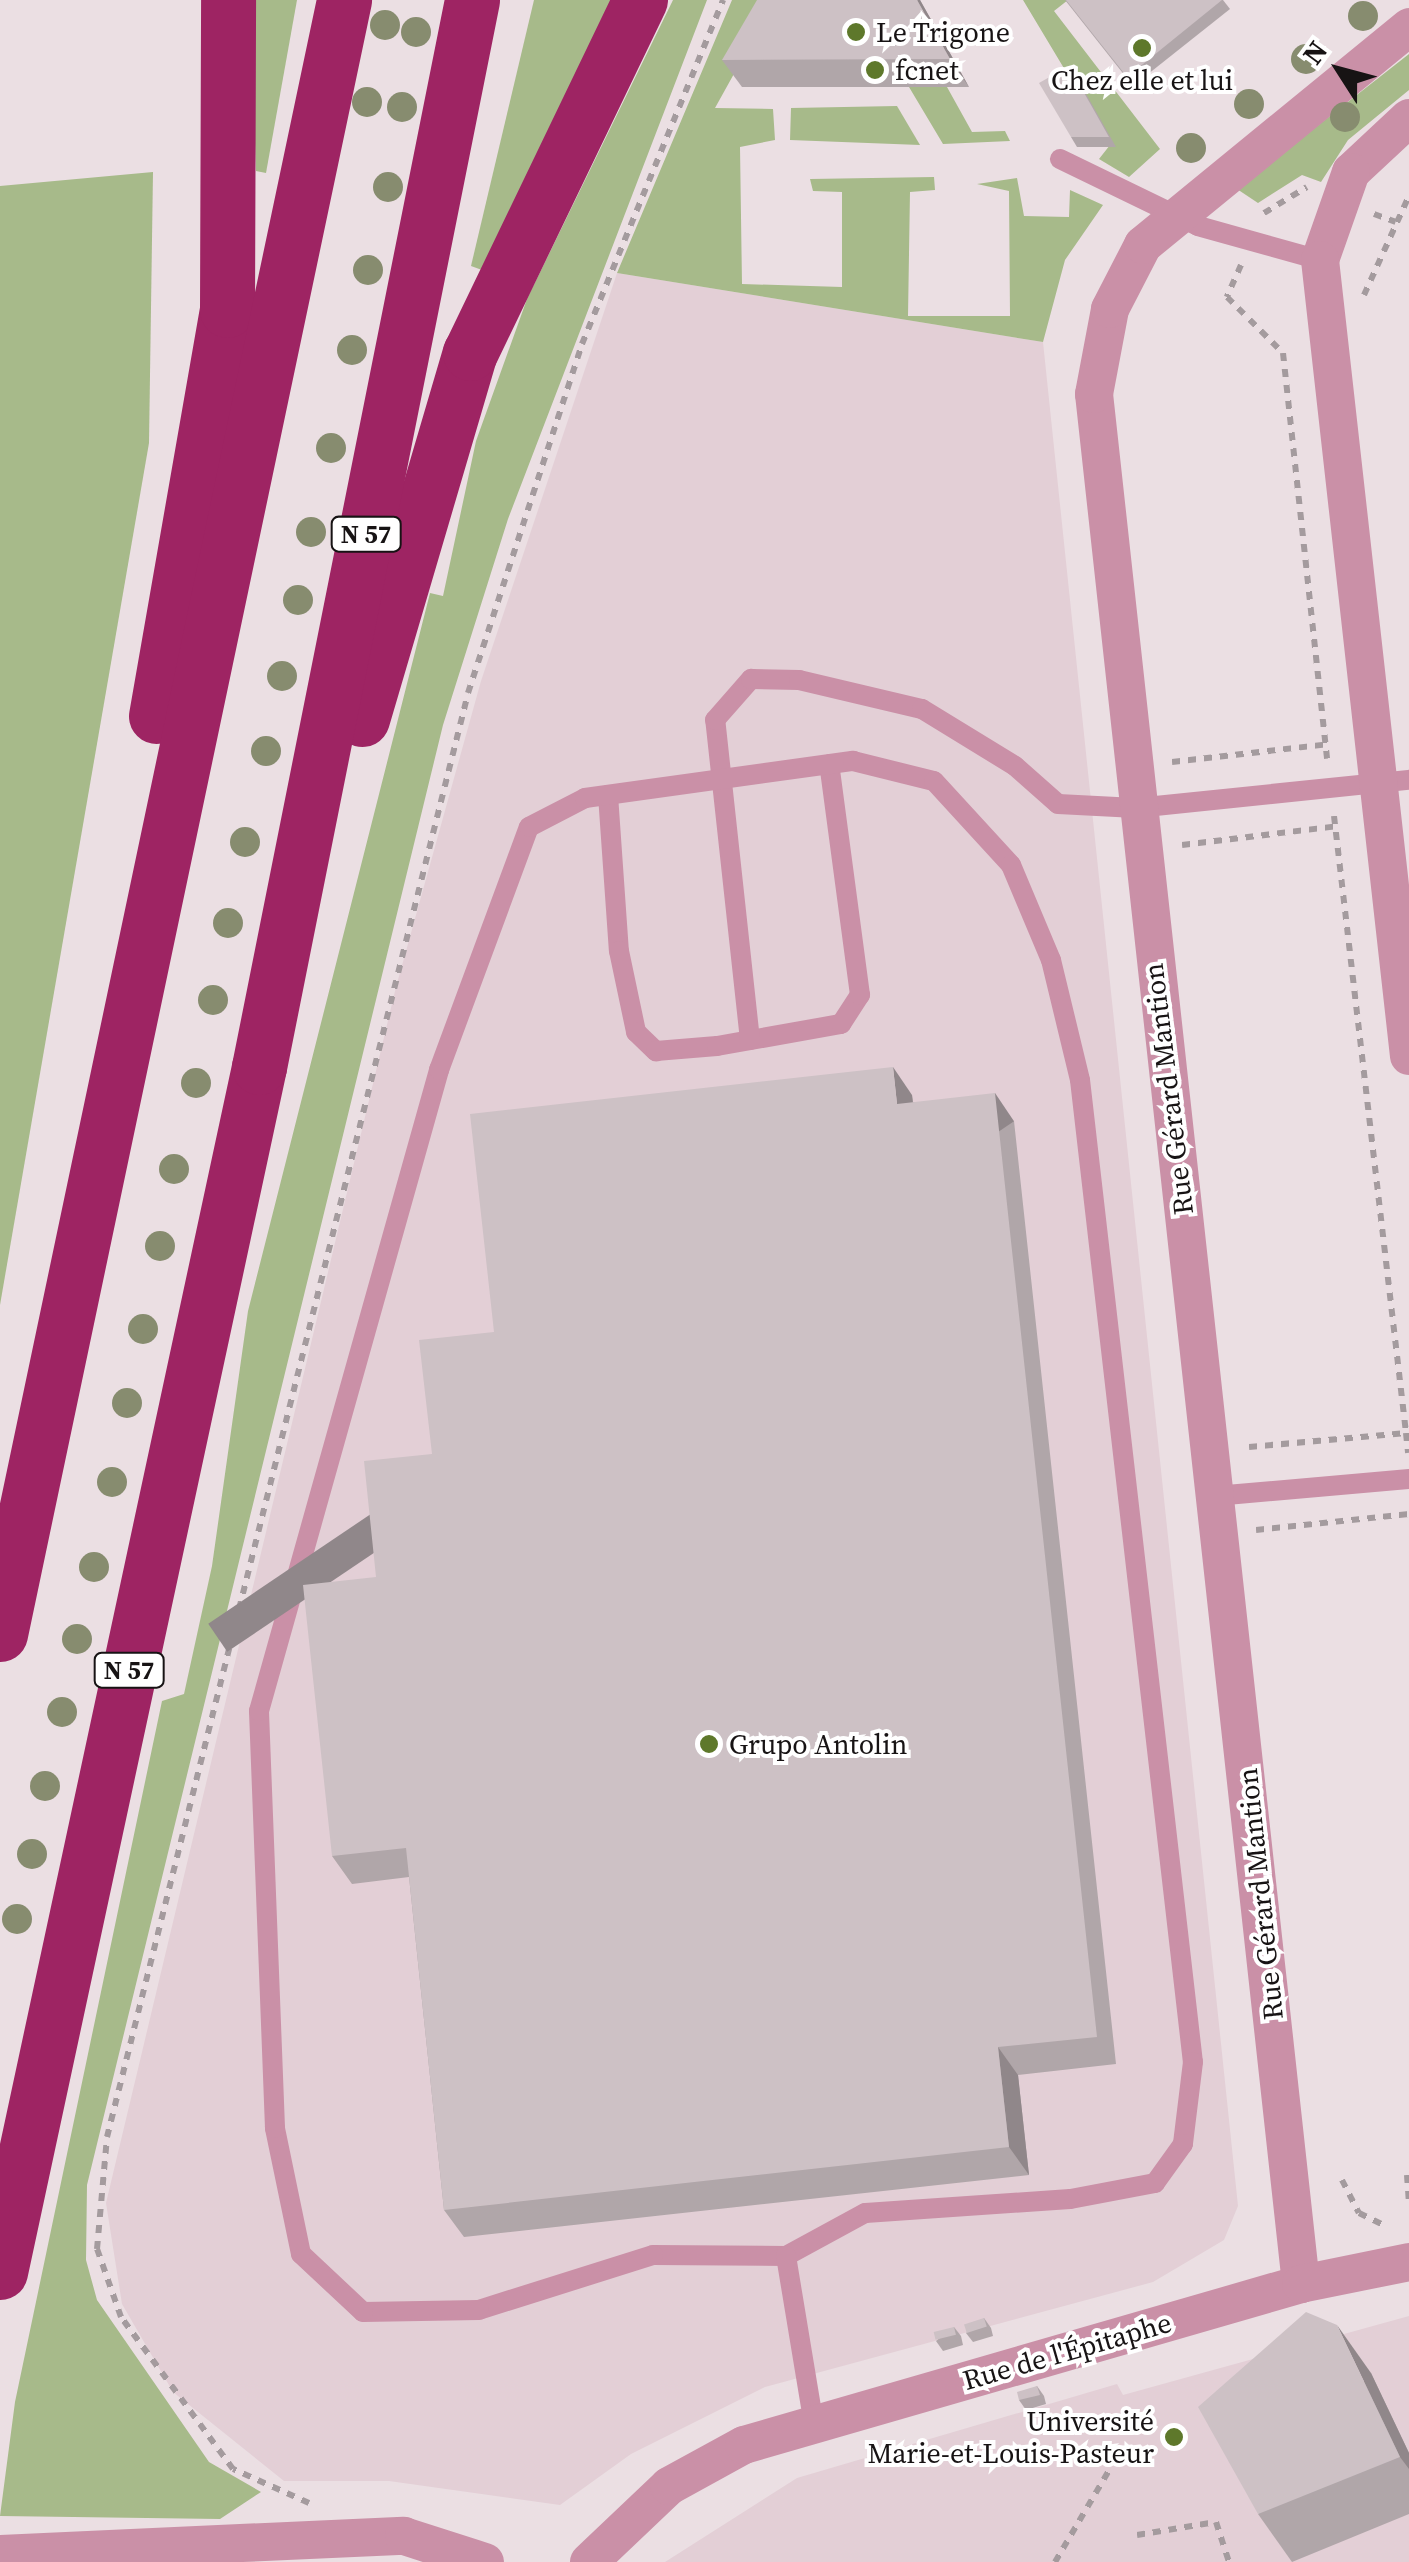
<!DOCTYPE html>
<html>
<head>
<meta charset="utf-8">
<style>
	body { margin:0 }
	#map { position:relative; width:1409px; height:2562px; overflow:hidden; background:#ebdfe3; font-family:"Source Serif 4",serif }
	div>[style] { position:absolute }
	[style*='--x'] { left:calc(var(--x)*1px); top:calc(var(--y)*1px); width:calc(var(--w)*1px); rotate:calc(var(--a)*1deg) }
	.built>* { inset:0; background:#e3cfd6 }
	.green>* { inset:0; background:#a7ba8a }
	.path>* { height:6px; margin-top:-3px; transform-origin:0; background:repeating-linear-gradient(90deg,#a49b9e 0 8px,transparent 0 16px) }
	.lane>* { height:20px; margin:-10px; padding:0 10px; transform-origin:10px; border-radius:10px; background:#ca90a7 }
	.street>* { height:38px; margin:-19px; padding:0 19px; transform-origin:19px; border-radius:19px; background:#ca90a7 }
	.highway>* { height:55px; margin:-27.5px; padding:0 27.5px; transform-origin:27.5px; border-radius:27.5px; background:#9e2463 }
	.trees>* { width:30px; height:30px; margin:-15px; border-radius:50%; background:#878c6f }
	.wall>* { inset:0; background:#b0a6a9 }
	.shaded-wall>* { inset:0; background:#90878a; transform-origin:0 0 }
	.building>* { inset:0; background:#cdc1c5; transform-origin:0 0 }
	.dots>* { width:28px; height:28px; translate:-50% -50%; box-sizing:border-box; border:5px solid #fff; border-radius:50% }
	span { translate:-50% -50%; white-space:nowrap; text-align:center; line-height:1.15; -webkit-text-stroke:8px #fff; paint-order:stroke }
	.shield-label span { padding:2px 8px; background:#fff; border:2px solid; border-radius:8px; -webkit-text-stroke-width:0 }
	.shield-label { font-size:25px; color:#171314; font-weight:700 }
	.poi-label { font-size:28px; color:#171314 }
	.left { translate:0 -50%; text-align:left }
	.right { translate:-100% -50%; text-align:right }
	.street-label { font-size:28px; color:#171314 }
	.north { position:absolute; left:1289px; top:20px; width:100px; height:100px; -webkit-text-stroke:8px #fff; paint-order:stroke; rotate:306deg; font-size:28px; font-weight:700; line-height:40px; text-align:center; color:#171314 }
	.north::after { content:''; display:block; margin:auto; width:35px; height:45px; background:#171314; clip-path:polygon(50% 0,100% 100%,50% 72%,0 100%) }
</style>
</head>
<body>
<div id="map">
	<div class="built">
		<div style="clip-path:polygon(617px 273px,1043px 342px,1238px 2206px,1224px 2240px,1153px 2282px,765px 2387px,631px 2454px,560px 2505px,389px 2481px,284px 2481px,173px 2392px,122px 2304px,106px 2203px,396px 987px,481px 681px)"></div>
		<div style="clip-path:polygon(1409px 2316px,1409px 2562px,665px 2562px,797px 2478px,1117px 2384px,1123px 2395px)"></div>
	</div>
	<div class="green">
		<div style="clip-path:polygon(250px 0,297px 0,266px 173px,256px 171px)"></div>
		<div style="clip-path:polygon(534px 0,617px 0,482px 270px,471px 266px)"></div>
		<div style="clip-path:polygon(673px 0,707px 0,508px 519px,443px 725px,87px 2185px,86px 2260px,97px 2300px,209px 2462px,261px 2492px,220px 2519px,0 2516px,15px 2402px,162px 1701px,184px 1694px,212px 1566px,248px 1311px,430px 593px,443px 596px,476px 441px,527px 299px)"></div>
		<div style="clip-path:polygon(732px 0,775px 0,715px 108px,773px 109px,775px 140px,740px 147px,742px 284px,842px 287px,842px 192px,813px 191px,810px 179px,934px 177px,935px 190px,910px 192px,908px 316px,1010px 316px,1009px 191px,977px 184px,1017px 178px,1024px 216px,1069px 217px,1070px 190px,1103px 205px,1065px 260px,1043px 342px,617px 273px)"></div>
		<div style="clip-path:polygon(1023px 0,1068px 0,1054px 11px,1160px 149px,1129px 177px,1099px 159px,1110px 145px)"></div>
		<div style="clip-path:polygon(1409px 54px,1409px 90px,1348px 140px,1321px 182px,1302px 175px,1258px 203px,1237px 189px)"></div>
		<div style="clip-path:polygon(909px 87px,947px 87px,972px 132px,1005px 131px,1010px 141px,943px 144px)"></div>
		<div style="clip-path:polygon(897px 106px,920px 145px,790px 140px,791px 108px)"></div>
		<div style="clip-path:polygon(153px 172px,149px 443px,0 1305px,0 186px)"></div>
	</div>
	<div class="path">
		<div style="--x:1264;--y:213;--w:50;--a:-31.2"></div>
		<div style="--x:1374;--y:214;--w:23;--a:20"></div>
		<div style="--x:1241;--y:265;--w:35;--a:114"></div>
		<div style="--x:1227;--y:297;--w:79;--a:45"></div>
		<div style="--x:1283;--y:353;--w:408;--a:83.8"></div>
		<div style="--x:1364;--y:295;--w:109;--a:-65.6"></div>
		<div style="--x:1172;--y:762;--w:158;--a:-6.5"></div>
		<div style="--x:1334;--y:816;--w:621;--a:83.34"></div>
		<div style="--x:1182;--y:845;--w:157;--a:-6.9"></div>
		<div style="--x:1249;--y:1447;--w:158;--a:-5.1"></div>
		<div style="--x:1406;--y:1433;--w:20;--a:84"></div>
		<div style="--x:1256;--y:1530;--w:154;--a:-6"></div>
		<div style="--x:1407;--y:2175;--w:26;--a:86"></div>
		<div style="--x:1342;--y:2180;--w:37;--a:63"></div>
		<div style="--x:1359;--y:2213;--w:25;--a:26"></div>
		<div style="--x:309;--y:2503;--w:83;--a:-155.9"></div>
		<div style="--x:233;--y:2469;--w:189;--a:-126.4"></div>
		<div style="--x:121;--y:2317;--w:72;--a:-109.4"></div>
		<div style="--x:97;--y:2249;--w:112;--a:-84.9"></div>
		<div style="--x:107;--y:2137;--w:1488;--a:-75.96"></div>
		<div style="--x:468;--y:693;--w:367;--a:-71.9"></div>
		<div style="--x:582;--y:344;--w:372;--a:-67.7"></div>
		<div style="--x:1137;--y:2535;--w:80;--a:-9.3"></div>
		<div style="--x:1216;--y:2522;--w:42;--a:72"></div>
		<div style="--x:1055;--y:2562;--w:110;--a:-59.5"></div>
	</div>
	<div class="lane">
		<div style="--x:1060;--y:159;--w:153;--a:25.9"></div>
		<div style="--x:1198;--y:226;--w:127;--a:15.6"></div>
		<div style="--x:608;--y:795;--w:156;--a:86"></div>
		<div style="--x:619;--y:951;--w:83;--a:78.1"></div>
		<div style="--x:636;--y:1032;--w:28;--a:44"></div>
		<div style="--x:656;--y:1051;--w:61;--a:-4.7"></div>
		<div style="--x:717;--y:1046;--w:126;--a:-10.1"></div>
		<div style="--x:841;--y:1024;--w:35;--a:-57"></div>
		<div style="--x:860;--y:995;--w:233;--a:-97.6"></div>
		<div style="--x:750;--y:1040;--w:322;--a:-96.2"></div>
		<div style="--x:715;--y:720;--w:55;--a:-48.7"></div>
		<div style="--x:751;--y:679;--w:48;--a:1.2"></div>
		<div style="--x:799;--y:680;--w:126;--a:13.3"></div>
		<div style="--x:922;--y:709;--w:109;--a:31.5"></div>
		<div style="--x:1015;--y:766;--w:57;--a:41.5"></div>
		<div style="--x:1058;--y:804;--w:78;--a:2.9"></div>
		<div style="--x:1136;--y:808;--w:274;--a:-5.9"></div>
		<div style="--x:1215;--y:1496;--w:195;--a:-5"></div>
		<div style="--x:786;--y:2256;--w:133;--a:-179.6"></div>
		<div style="--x:653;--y:2255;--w:182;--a:162.5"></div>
		<div style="--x:479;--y:2310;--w:116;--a:179"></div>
		<div style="--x:363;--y:2312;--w:85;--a:-136.9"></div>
		<div style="--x:301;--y:2254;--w:129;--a:-101.7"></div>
		<div style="--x:275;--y:2128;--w:417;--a:-92.2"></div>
		<div style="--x:259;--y:1711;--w:666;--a:-74.31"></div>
		<div style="--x:439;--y:1070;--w:259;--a:-69.7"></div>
		<div style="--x:529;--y:827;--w:63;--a:-27.4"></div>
		<div style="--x:585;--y:798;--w:271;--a:-7.9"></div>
		<div style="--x:853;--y:761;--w:83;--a:13.9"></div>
		<div style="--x:934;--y:781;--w:114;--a:47.5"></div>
		<div style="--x:1011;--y:865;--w:103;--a:67.2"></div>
		<div style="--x:1051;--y:960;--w:123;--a:76.4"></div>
		<div style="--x:1080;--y:1080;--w:988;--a:83.44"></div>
		<div style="--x:1193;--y:2062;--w:83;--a:97"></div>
		<div style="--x:1183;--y:2144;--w:48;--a:125.7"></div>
		<div style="--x:1155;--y:2183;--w:86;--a:169.3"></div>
		<div style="--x:1070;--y:2199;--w:205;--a:176.1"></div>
		<div style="--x:865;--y:2213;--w:90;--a:151.4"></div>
		<div style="--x:786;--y:2256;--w:171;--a:80.6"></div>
	</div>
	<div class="street">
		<div style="--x:1409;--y:118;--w:79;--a:137"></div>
		<div style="--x:1351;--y:172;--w:93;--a:109.4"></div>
		<div style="--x:1320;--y:260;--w:801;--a:83.62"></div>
		<div style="--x:1301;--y:2284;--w:1901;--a:-96.25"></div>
		<div style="--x:1094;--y:394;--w:86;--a:-79.3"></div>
		<div style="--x:1110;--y:309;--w:72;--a:-62.7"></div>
		<div style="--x:1143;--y:245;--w:344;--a:-39.3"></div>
		<div style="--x:0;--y:2554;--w:404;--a:-2.6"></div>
		<div style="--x:404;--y:2536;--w:85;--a:17.8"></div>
		<div style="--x:589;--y:2562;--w:110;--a:-43.5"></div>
		<div style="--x:669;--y:2486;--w:85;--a:-28.7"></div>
		<div style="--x:744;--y:2445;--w:580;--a:-16.12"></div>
		<div style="--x:1301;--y:2284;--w:110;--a:-11.5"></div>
	</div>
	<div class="highway">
		<div style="--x:156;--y:716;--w:412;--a:-80.1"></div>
		<div style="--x:227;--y:310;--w:310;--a:-89.8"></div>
		<div style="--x:362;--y:719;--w:382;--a:-73.6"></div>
		<div style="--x:470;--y:353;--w:392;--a:-64.3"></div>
		<div style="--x:0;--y:1634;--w:1670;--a:-78.11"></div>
		<div style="--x:0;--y:2272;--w:1233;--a:-77.87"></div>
		<div style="--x:259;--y:1067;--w:1088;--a:-78.71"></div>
	</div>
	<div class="trees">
		<div style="left:1363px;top:16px"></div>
		<div style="left:385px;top:25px"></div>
		<div style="left:416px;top:32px"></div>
		<div style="left:1306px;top:59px"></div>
		<div style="left:367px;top:102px"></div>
		<div style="left:1249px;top:104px"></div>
		<div style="left:402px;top:107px"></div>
		<div style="left:1345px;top:117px"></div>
		<div style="left:1191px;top:148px"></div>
		<div style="left:388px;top:187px"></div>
		<div style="left:368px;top:270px"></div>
		<div style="left:352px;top:350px"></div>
		<div style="left:331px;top:448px"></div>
		<div style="left:311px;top:532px"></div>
		<div style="left:298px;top:600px"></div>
		<div style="left:282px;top:676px"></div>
		<div style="left:266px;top:751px"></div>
		<div style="left:245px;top:842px"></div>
		<div style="left:228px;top:923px"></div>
		<div style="left:213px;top:1000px"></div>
		<div style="left:196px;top:1083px"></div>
		<div style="left:174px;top:1169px"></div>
		<div style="left:160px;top:1246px"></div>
		<div style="left:143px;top:1329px"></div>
		<div style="left:127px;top:1403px"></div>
		<div style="left:112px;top:1482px"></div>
		<div style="left:94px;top:1567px"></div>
		<div style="left:77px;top:1639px"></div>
		<div style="left:62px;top:1712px"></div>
		<div style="left:45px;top:1786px"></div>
		<div style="left:32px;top:1854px"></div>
		<div style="left:17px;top:1919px"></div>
	</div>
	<div class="wall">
		<div style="clip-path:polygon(920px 0,969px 87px,742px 87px,722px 60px)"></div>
		<div style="clip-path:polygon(1065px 0,1223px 0,1230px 9px,1133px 86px)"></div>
		<div style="clip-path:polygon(1069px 66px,1076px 76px,1116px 147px,1077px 147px,1071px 137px)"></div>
		<div style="clip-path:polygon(912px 1095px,913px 1102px,1014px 1121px,1116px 2064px,1018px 2075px,1029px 2175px,464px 2237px,444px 2210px,409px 1877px,352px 1884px,332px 1856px,376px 1577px,432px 1454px,494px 1332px)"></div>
		<div style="clip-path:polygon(984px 2318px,991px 2328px,993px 2336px,973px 2342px,966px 2333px)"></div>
		<div style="clip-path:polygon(954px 2327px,961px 2336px,963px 2345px,943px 2351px,936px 2341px)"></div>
		<div style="clip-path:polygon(1371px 2373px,1409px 2453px,1409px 2514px,1292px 2562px,1258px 2514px)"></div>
		<div style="clip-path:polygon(1037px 2386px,1044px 2396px,1046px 2404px,1026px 2410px,1019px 2400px)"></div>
	</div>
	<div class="shaded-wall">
		<div style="clip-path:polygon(917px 0,920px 0,969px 87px,950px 59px)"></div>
		<div style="clip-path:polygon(893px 1067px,912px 1095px,916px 1132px,897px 1104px)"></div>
		<div style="left:995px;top:1093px;width:34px;height:949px;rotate:56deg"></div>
		<div style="clip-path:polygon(998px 2047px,1018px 2075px,1029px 2175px,1009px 2147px)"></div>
		<div style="clip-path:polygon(1337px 2325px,1371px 2373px,1409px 2453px,1409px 2469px,1400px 2457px)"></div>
	</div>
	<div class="building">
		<div style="clip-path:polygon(757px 0,917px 0,950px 59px,722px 60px)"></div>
		<div style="clip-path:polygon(1066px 0,1222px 0,1127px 77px)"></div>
		<div style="clip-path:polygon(1069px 66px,1109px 137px,1071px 137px,1039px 83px)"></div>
		<div style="clip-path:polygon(893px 1067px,897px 1104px,995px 1093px,1097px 2037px,998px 2047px,1009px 2147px,444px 2210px,406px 1848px,332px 1856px,303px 1585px,376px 1577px,364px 1461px,432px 1454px,419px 1340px,494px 1332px,470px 1114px)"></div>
		<div style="clip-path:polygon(1306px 2312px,1337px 2325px,1400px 2457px,1258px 2514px,1198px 2407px)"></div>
		<div style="left:984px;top:2318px;width:9px;height:21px;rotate:72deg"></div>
		<div style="left:954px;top:2327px;width:8px;height:21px;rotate:76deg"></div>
		<div style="clip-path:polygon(1037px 2386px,1040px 2395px,1019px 2400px,1017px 2392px)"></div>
	</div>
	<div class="dots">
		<div style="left:856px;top:32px;background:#5e782b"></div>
		<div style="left:1142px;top:48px;background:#5e782b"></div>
		<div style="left:875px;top:70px;background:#5e782b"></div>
		<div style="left:709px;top:1744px;background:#5e782b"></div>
		<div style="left:1174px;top:2437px;background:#5e782b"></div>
	</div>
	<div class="shield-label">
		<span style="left:366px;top:534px">N 57</span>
		<span style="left:129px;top:1670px">N 57</span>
	</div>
	<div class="poi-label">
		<span class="left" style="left:876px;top:32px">Le Trigone</span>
		<span class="left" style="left:895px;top:70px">fcnet</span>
		<span style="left:1142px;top:80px">Chez elle et lui</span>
		<span class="left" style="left:729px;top:1744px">Grupo Antolin</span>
		<span class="right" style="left:1154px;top:2437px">Université<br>Marie-et-Louis-Pasteur</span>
	</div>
	<div class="street-label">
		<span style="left:1168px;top:1089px;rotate:-97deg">Rue Gérard Mantion</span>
		<span style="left:1260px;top:1894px;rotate:-96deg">Rue Gérard Mantion</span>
		<span style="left:1067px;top:2351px;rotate:-16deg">Rue de l'Épitaphe</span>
	</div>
	<div class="north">N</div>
</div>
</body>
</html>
